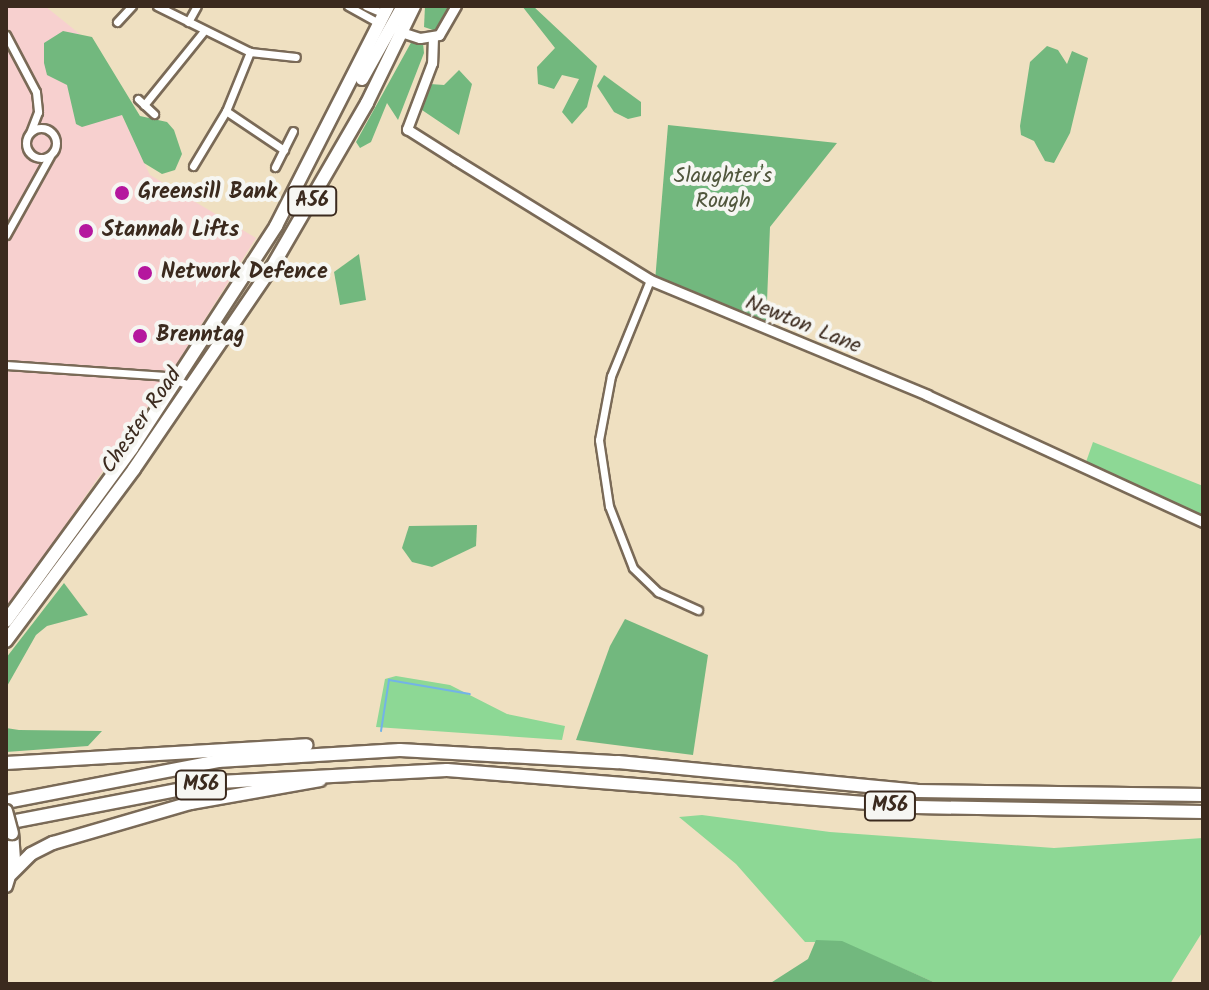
<!DOCTYPE html>
<html>
<head>
<meta charset="utf-8">
<style>
	body { margin:0 }
	#map { position:relative; width:1209px; height:990px; overflow:hidden; background:#efe0c1; font-family:Kalam,sans-serif }
	div>[style] { position:absolute }
	[style*='--x'] { left:calc(var(--x)*1px); top:calc(var(--y)*1px); width:calc(var(--w)*1px); rotate:calc(var(--a)*1deg) }
	.built>* { inset:0; background:#f7d0cf }
	.green>* { inset:0; background:#8dd895 }
	.forest>* { inset:0; background:#72b87e }
	.stream>* { height:2px; margin:-1px; padding:0 1px; transform-origin:1px; border-radius:1px; background:#73b3e7 }
	.roads { filter:drop-shadow(2px 0 #7a6a57) drop-shadow(-2px 0 #7a6a57) drop-shadow(0 2px #7a6a57) drop-shadow(0 -2px #7a6a57) }
	.street>* { height:7px; margin:-3.5px; padding:0 3.5px; transform-origin:3.5px; border-radius:3.5px; background:#fff }
	.street>.ring { margin:-3.5px; padding:0; box-sizing:content-box; background:none; border:7px solid #fff; border-radius:50% }
	.secondary>* { height:9px; margin:-4.5px; padding:0 4.5px; transform-origin:4.5px; border-radius:4.5px; background:#fff }
	.highway>* { height:12px; margin:-6px; padding:0 6px; transform-origin:6px; border-radius:6px; background:#fff }
	.bridges { filter:drop-shadow(2px 0 #7a6a57) drop-shadow(-2px 0 #7a6a57) drop-shadow(0 2px #7a6a57) drop-shadow(0 -2px #7a6a57) }
	.highway-bridge>* { height:12px; margin:-6px; padding:0 6px; transform-origin:6px; border-radius:6px; background:#fff }
	.dots>* { width:22px; height:22px; translate:-50% -50%; box-sizing:border-box; border:4px solid #f6f6f2; border-radius:50% }
	span { translate:-50% -50%; white-space:nowrap; text-align:center; line-height:1.15; -webkit-text-stroke:8px #f6f6f2; paint-order:stroke }
	.shield-label span { padding:2px 6px; background:#f6f6f2; border:2px solid; border-radius:6px; -webkit-text-stroke-width:0 }
	.shield-label { font-size:20px; color:#3b2a1e; font-weight:700 }
	.park-label { font-size:22px; color:#50563c }
	.poi-label { font-size:22px; color:#3b2a1e; font-weight:700 }
	.left { translate:0 -50%; text-align:left }
	.street-label { font-size:22px; color:#3b2a1e }
	.frame { position:absolute; inset:0; border:8px solid #3b2a1e; pointer-events:none }
</style>
</head>
<body>
<div id="map">
	<div class="built">
		<div style="clip-path:polygon(6px 6px,45px 6px,86px 39px,150px 175px,256px 238px,169px 376px,6px 610px)"></div>
	</div>
	<div class="green">
		<div style="clip-path:polygon(1093px 442px,1203px 486px,1203px 518px,1086px 462px)"></div>
		<div style="clip-path:polygon(396px 676px,450px 685px,507px 714px,565px 726px,562px 740px,376px 727px,385px 679px)"></div>
		<div style="clip-path:polygon(702px 815px,830px 832px,1054px 848px,1203px 838px,1203px 931px,1170px 984px,938px 984px,842px 942px,805px 942px,736px 864px,679px 817px)"></div>
	</div>
	<div class="forest">
		<div style="clip-path:polygon(425px 6px,450px 6px,436px 31px,424px 27px)"></div>
		<div style="clip-path:polygon(522px 6px,533px 6px,597px 66px,587px 107px,572px 124px,562px 112px,579px 79px,562px 75px,554px 89px,538px 84px,537px 67px,555px 48px)"></div>
		<div style="clip-path:polygon(63px 31px,92px 37px,140px 116px,167px 122px,174px 130px,182px 154px,175px 170px,162px 174px,144px 163px,122px 115px,82px 127px,76px 124px,67px 85px,47px 75px,44px 63px,44px 43px)"></div>
		<div style="clip-path:polygon(413px 39px,423px 43px,424px 53px,398px 120px,387px 103px,371px 142px,360px 148px,356px 142px)"></div>
		<div style="clip-path:polygon(1047px 46px,1058px 50px,1067px 64px,1072px 51px,1088px 58px,1070px 133px,1054px 163px,1045px 161px,1034px 141px,1021px 135px,1020px 126px,1030px 62px)"></div>
		<div style="clip-path:polygon(459px 70px,472px 84px,459px 135px,419px 108px,430px 84px,444px 85px)"></div>
		<div style="clip-path:polygon(604px 75px,641px 102px,641px 116px,628px 119px,614px 112px,597px 86px)"></div>
		<div style="clip-path:polygon(668px 125px,837px 143px,770px 227px,766px 326px,655px 281px)"></div>
		<div style="clip-path:polygon(359px 254px,366px 300px,340px 305px,334px 272px)"></div>
		<div style="clip-path:polygon(477px 525px,476px 546px,432px 567px,412px 562px,402px 548px,409px 526px)"></div>
		<div style="clip-path:polygon(64px 583px,88px 615px,47px 626px,36px 635px,6px 688px,6px 658px)"></div>
		<div style="clip-path:polygon(625px 619px,708px 655px,693px 755px,576px 740px,610px 646px)"></div>
		<div style="clip-path:polygon(6px 728px,19px 730px,102px 731px,88px 746px,6px 752px)"></div>
		<div style="clip-path:polygon(816px 940px,842px 941px,938px 984px,769px 984px,808px 959px)"></div>
	</div>
	<div class="stream">
		<div style="--x:381;--y:731;--w:52;--a:-81.1"></div>
		<div style="--x:389;--y:680;--w:82;--a:9.8"></div>
	</div>
	<div class="roads">
		<div class="street">
			<div style="--x:157;--y:6;--w:104;--a:26.3"></div>
			<div style="--x:250;--y:52;--w:46;--a:6.2"></div>
			<div style="--x:348;--y:6;--w:37;--a:29"></div>
			<div style="--x:366;--y:6;--w:21;--a:23"></div>
			<div style="--x:117;--y:22;--w:22;--a:-47"></div>
			<div style="--x:188;--y:22;--w:18;--a:-61"></div>
			<div style="--x:6;--y:35;--w:64;--a:62.2"></div>
			<div style="--x:36;--y:92;--w:20;--a:84"></div>
			<div style="--x:38;--y:112;--w:22;--a:111"></div>
			<div style="--x:138;--y:99;--w:22;--a:43"></div>
			<div style="--x:144;--y:105;--w:95;--a:-51"></div>
			<div style="--x:226;--y:111;--w:70;--a:33.9"></div>
			<div class="ring" style="left:26px;top:128px;width:23px;height:23px"></div>
			<div style="--x:193;--y:166;--w:64;--a:-59"></div>
			<div style="--x:226;--y:111;--w:64;--a:-67.9"></div>
			<div style="--x:275;--y:167;--w:40;--a:-63.4"></div>
			<div style="--x:6;--y:235;--w:90;--a:-60.9"></div>
			<div style="--x:650;--y:280;--w:104;--a:112.1"></div>
			<div style="--x:611;--y:376;--w:65;--a:100.6"></div>
			<div style="--x:599;--y:440;--w:67;--a:81.4"></div>
			<div style="--x:609;--y:506;--w:66;--a:68.8"></div>
			<div style="--x:633;--y:568;--w:35;--a:44"></div>
			<div style="--x:658;--y:592;--w:44;--a:24.2"></div>
			<div style="--x:6;--y:365;--w:160;--a:3.9"></div>
			<div style="--x:166;--y:376;--w:27;--a:22"></div>
		</div>
		<div class="secondary">
			<div style="--x:398;--y:31;--w:23;--a:18"></div>
			<div style="--x:420;--y:38;--w:19;--a:-9"></div>
			<div style="--x:439;--y:35;--w:34;--a:-60"></div>
			<div style="--x:433;--y:37;--w:26;--a:92"></div>
			<div style="--x:432;--y:63;--w:71;--a:110.7"></div>
			<div style="--x:407;--y:129;--w:58;--a:32.3"></div>
			<div style="--x:456;--y:160;--w:228;--a:31.7"></div>
			<div style="--x:650;--y:280;--w:300;--a:22.5"></div>
			<div style="--x:927;--y:395;--w:304;--a:24.7"></div>
		</div>
		<div class="highway">
			<div style="--x:362;--y:79;--w:84;--a:-60.7"></div>
			<div style="--x:6;--y:621;--w:214;--a:-53.9"></div>
			<div style="--x:132;--y:448;--w:265;--a:-57"></div>
			<div style="--x:276;--y:226;--w:247;--a:-63"></div>
			<div style="--x:6;--y:641;--w:214;--a:-53.3"></div>
			<div style="--x:134;--y:469;--w:245;--a:-55.7"></div>
			<div style="--x:272;--y:267;--w:190;--a:-59.9"></div>
			<div style="--x:367;--y:103;--w:108;--a:-64.1"></div>
			<div style="--x:6;--y:763;--w:301;--a:-3.4"></div>
			<div style="--x:6;--y:802;--w:216;--a:-10.9"></div>
			<div style="--x:218;--y:761;--w:182;--a:-3.5"></div>
			<div style="--x:400;--y:750;--w:218;--a:3.2"></div>
			<div style="--x:618;--y:762;--w:300;--a:5.5"></div>
			<div style="--x:917;--y:791;--w:286;--a:0.8"></div>
			<div style="--x:6;--y:823;--w:217;--a:-10.9"></div>
			<div style="--x:219;--y:782;--w:228;--a:-3"></div>
			<div style="--x:447;--y:770;--w:470;--a:4.5"></div>
			<div style="--x:916;--y:807;--w:287;--a:1"></div>
			<div style="--x:11;--y:874;--w:28;--a:-45"></div>
			<div style="--x:31;--y:854;--w:25;--a:-27"></div>
			<div style="--x:53;--y:843;--w:144;--a:-16.2"></div>
			<div style="--x:191;--y:803;--w:131;--a:-10.1"></div>
			<div style="--x:6;--y:886;--w:27;--a:-73"></div>
			<div style="--x:14;--y:860;--w:27;--a:-94"></div>
		</div>
	</div>
	<div class="bridges">
		<div class="highway-bridge">
			<div style="--x:6;--y:811;--w:23;--a:75"></div>
		</div>
	</div>
	<div class="dots">
		<div style="left:122px;top:193px;background:#b5179e"></div>
		<div style="left:86px;top:231px;background:#b5179e"></div>
		<div style="left:145px;top:273px;background:#b5179e"></div>
		<div style="left:140px;top:336px;background:#b5179e"></div>
	</div>
	<div class="shield-label">
		<span style="left:312px;top:201px">A56</span>
		<span style="left:201px;top:785px">M56</span>
		<span style="left:890px;top:806px">M56</span>
	</div>
	<div class="park-label">
		<span style="left:723px;top:189px">Slaughter's<br>Rough</span>
	</div>
	<div class="poi-label">
		<span class="left" style="left:138px;top:193px">Greensill Bank</span>
		<span class="left" style="left:102px;top:231px">Stannah Lifts</span>
		<span class="left" style="left:161px;top:273px">Network Defence</span>
		<span class="left" style="left:156px;top:336px">Brenntag</span>
	</div>
	<div class="street-label">
		<span style="left:803px;top:325px;rotate:22deg">Newton Lane</span>
		<span style="left:142px;top:421px;rotate:-55deg">Chester Road</span>
	</div>
	<div class="frame"></div>
</div>
</body>
</html>
